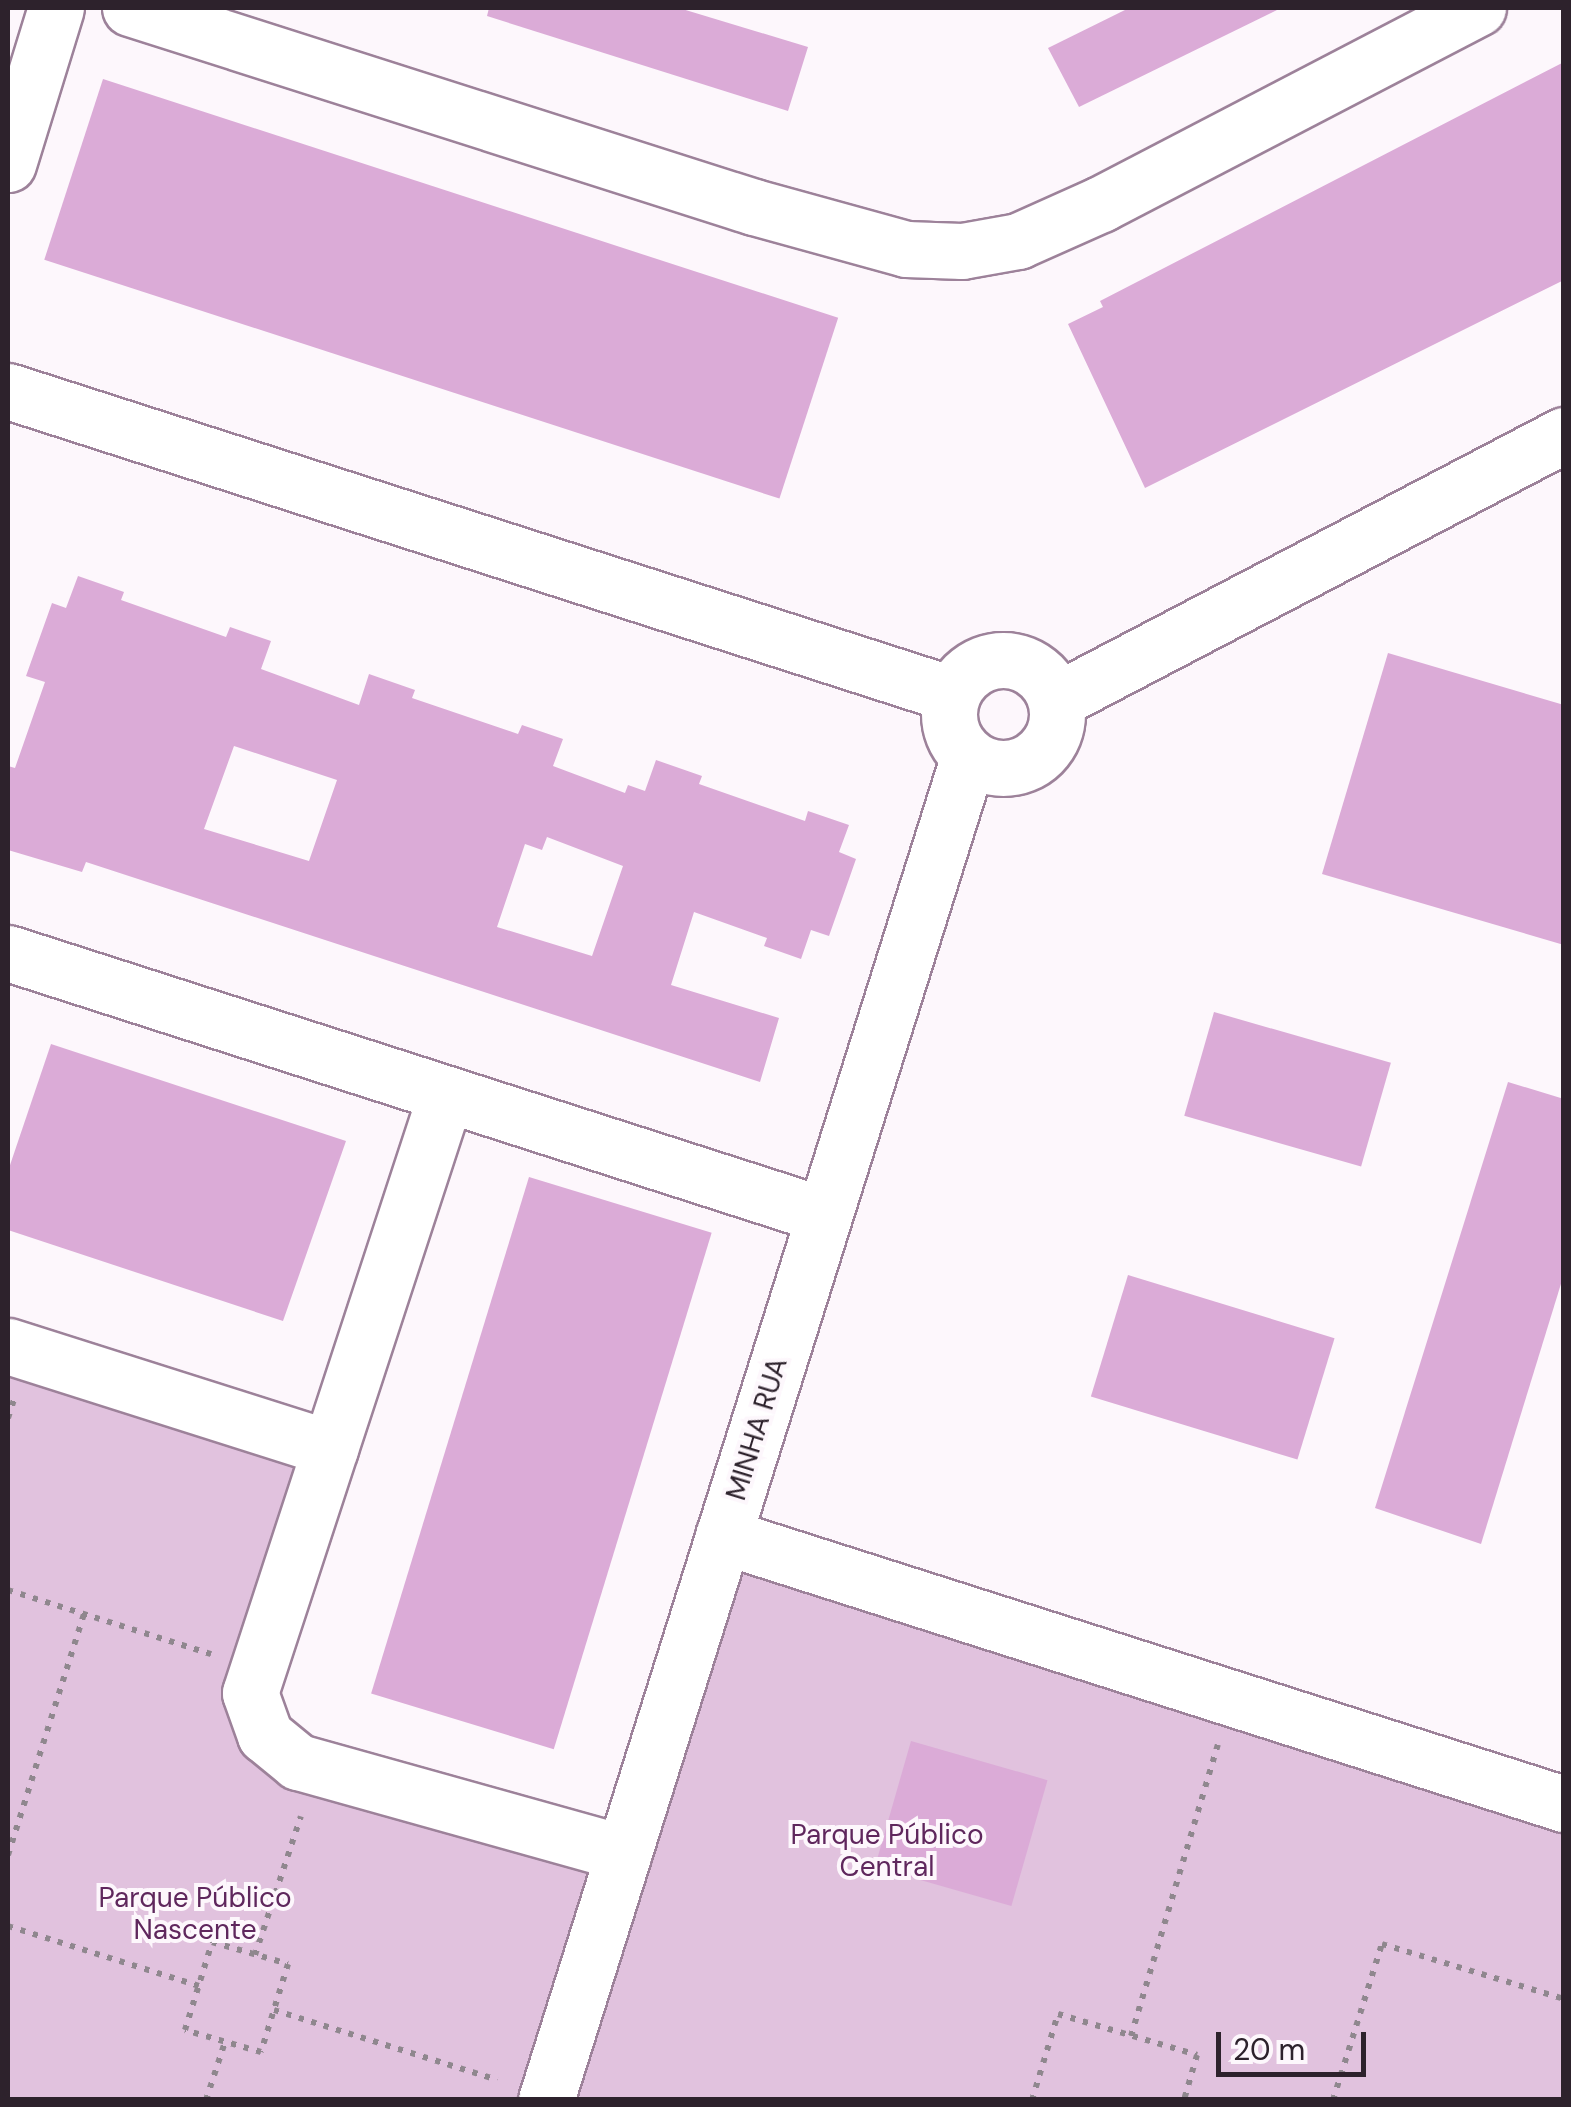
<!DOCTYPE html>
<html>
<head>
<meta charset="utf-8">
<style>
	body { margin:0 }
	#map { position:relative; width:1571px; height:2107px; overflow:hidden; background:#fdf7fc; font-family:"DM Sans",sans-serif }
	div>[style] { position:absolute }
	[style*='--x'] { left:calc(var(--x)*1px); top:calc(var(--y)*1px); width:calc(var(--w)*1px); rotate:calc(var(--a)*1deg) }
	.green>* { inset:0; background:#e1c2de }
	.building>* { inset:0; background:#dbabd7; transform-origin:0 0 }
	.path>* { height:6px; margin-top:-3px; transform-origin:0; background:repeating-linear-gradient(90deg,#8f878e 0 5px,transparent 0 13px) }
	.roads { filter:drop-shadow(2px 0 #9d829a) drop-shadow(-2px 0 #9d829a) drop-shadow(0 2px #9d829a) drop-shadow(0 -2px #9d829a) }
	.minor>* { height:55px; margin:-27.5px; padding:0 27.5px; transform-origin:27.5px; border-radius:27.5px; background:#fff }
	.minor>.ring { margin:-27.5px; padding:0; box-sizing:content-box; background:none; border:55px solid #fff; border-radius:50% }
	span { translate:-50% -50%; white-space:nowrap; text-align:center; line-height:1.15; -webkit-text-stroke:8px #fdf7fc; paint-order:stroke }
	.street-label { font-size:28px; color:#2d222c }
	.park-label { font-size:28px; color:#5f275d }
	.frame { position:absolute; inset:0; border:10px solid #2d222c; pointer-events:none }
	.scale { position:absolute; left:1216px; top:2032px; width:150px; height:45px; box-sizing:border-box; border:5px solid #2d222c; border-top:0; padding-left:12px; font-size:30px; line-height:35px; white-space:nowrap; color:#2d222c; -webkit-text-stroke:8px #fdf7fc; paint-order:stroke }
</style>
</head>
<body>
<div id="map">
	<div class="green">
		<div style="clip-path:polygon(8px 1346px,330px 1448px,265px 1735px,624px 1853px,723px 1536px,1563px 1804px,1563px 2099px,8px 2099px)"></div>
	</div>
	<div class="building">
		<div style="clip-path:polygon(489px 8px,679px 8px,808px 47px,788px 111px,487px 16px)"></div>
		<div style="clip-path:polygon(1129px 8px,1281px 8px,1079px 107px,1048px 48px)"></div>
		<div style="clip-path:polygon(1564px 62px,1564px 280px,1145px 488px,1068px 324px,1103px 307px,1100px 301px)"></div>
		<div style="left:103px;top:79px;width:773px;height:190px;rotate:18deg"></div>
		<div style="clip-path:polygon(evenodd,78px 576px,124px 592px,121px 600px,226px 637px,230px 627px,271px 641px,261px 669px,359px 705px,369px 674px,415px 690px,412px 698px,518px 734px,522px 725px,563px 739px,553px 766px,625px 793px,628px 785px,645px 791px,656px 760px,702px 776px,699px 784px,805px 821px,808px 811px,849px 825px,839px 852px,856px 859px,842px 899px,829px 936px,811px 930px,801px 959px,764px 946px,767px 938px,694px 912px,671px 985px,779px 1018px,760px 1082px,86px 862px,82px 872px,8px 850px,8px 766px,15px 768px,45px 682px,26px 676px,52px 603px,66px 608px,78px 576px,234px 746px,337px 780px,309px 861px,204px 829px,234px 746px,78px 576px,547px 837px,623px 866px,592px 956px,497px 927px,525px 844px,542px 850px,547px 837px)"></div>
		<div style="clip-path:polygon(1388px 653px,1564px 705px,1564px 945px,1322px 874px)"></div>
		<div style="left:1214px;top:1012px;width:184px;height:108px;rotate:16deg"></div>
		<div style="clip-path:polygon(51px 1044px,346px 1141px,283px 1321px,8px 1230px,8px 1171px)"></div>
		<div style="clip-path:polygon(1508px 1082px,1564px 1099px,1564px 1274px,1481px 1544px,1375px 1508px)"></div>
		<div style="left:529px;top:1177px;width:191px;height:540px;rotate:17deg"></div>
		<div style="left:1128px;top:1275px;width:216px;height:127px;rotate:17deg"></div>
		<div style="left:911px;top:1741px;width:142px;height:131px;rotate:16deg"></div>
	</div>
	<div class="path">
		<div style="--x:8;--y:1418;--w:19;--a:-72"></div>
		<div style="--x:8;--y:1590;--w:213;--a:17.5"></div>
		<div style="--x:8;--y:1855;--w:253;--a:-72.5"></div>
		<div style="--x:8;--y:1926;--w:200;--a:17.4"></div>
		<div style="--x:212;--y:1942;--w:79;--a:16.1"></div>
		<div style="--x:288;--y:1964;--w:92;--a:107.1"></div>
		<div style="--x:261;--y:2052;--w:79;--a:-163.9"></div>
		<div style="--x:185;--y:2030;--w:92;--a:-72.9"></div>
		<div style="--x:255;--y:1955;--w:146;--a:-71.7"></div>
		<div style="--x:274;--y:2010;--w:234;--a:17.4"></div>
		<div style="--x:1131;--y:2036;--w:304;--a:-73.4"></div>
		<div style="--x:206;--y:2100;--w:61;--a:-71.9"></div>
		<div style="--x:1032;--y:2100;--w:90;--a:-73.2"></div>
		<div style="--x:1058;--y:2014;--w:145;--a:16.4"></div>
		<div style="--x:1197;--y:2055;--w:47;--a:106.1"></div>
		<div style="--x:1333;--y:2100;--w:164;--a:-72.6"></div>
		<div style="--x:1382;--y:1944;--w:190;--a:16.8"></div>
	</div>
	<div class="roads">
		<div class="minor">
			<div style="--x:130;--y:8;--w:655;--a:17.69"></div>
			<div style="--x:754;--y:207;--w:158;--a:15.4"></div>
			<div style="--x:906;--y:249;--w:56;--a:2"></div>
			<div style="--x:962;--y:251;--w:57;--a:-10.1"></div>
			<div style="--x:1018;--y:241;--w:91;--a:-24"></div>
			<div style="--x:1101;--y:204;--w:425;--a:-27.5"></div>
			<div style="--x:8;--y:164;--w:163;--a:-72.9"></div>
			<div style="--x:8;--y:391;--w:990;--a:17.81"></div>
			<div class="ring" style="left:949px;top:660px;width:53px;height:53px"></div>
			<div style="--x:1057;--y:700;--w:572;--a:-27.6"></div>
			<div style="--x:8;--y:953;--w:857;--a:17.8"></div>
			<div style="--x:446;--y:1094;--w:630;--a:108.12"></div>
			<div style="--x:250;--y:1693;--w:45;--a:70.3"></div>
			<div style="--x:265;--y:1735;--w:43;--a:39.3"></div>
			<div style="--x:298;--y:1762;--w:338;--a:15.6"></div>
			<div style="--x:8;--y:1346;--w:338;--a:17.6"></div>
			<div style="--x:723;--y:1536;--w:883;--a:17.68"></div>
			<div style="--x:546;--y:2100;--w:1407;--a:-72.54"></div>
		</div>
	</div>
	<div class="street-label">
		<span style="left:757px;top:1429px;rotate:-73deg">MINHA RUA</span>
	</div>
	<div class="park-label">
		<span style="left:887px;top:1851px">Parque Público<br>Central</span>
		<span style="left:195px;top:1914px">Parque Público<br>Nascente</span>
	</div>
	<div class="frame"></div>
	<div class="scale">20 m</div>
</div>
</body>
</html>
